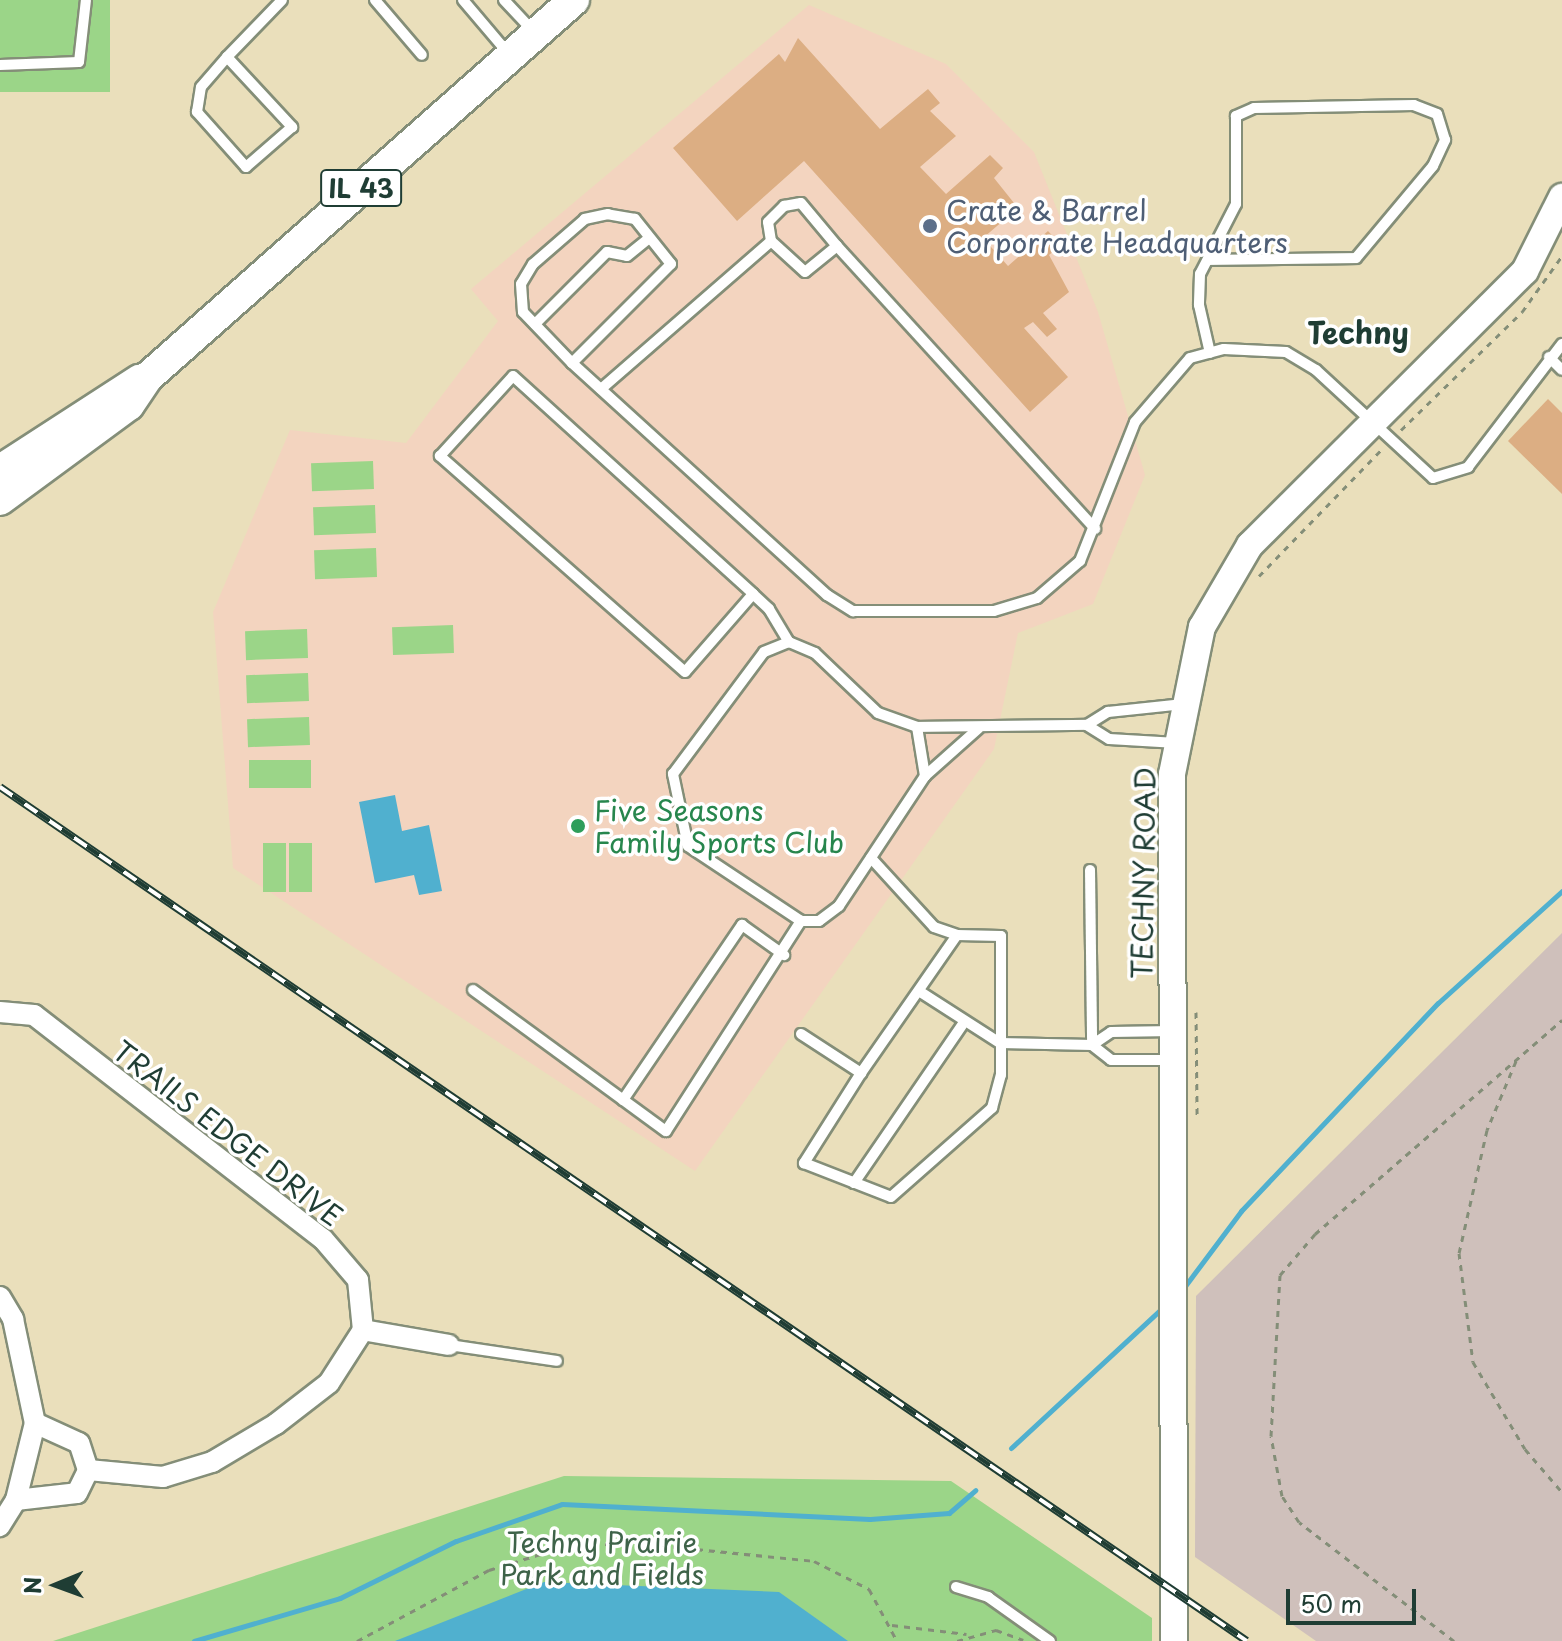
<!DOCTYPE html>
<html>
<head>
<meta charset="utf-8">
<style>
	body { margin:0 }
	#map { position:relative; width:1562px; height:1641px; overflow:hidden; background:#eadfbb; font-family:"Playpen Sans",sans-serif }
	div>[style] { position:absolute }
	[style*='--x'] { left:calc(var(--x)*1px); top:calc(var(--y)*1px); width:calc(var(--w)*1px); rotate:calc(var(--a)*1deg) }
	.built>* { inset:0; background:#f3d4bf }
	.industrial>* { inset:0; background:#cfc0bb }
	.green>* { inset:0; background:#9bd588; transform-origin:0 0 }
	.water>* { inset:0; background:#50b0cf }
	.stream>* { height:5px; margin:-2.5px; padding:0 2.5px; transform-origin:2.5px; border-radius:2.5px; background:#50b0cf }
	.building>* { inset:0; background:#dcae83 }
	.path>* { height:3px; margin-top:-1.5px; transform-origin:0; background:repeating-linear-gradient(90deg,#848e78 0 6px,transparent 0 12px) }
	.roads { filter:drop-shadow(2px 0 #848e78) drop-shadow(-2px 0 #848e78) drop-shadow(0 2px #848e78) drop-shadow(0 -2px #848e78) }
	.service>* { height:10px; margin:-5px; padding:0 5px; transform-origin:5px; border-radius:5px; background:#fff }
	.minor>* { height:20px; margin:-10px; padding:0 10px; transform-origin:10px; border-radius:10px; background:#fff }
	.secondary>* { height:26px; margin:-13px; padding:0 13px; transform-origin:13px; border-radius:13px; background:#fff }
	.primary>* { height:30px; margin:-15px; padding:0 15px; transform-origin:15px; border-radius:15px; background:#fff }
	.rail>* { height:8px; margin-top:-4px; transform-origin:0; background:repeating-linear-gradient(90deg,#fff 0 15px,#1f3d34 0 30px); box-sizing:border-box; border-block:2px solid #1f3d34 }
	.dots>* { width:22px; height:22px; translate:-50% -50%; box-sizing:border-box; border:4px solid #fff; border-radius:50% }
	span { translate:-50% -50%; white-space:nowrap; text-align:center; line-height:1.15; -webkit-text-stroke:7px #fff; paint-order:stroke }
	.shield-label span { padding:2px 6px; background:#fff; border:2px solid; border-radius:6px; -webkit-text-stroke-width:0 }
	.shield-label { font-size:26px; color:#1f3d34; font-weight:700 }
	.service-label { font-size:28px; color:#4e5e75 }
	.left { translate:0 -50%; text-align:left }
	.leisure-label { font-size:28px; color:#27864d }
	.street-label { font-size:28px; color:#1f3d34 }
	.park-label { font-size:28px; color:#3e6349 }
	.neighbourhood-label { font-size:30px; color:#1f3d34; font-weight:700 }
	.north { position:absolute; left:16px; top:1545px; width:80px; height:80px; -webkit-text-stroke:6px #fff; paint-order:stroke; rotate:269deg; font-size:22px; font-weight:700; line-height:32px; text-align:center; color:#1f3d34 }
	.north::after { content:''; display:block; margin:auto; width:28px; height:36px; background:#1f3d34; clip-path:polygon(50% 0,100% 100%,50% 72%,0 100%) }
	.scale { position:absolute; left:1286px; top:1589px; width:130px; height:36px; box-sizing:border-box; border:4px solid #1f3d34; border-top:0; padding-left:10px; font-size:24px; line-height:28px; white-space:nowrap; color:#1f3d34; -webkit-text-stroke:6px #fff; paint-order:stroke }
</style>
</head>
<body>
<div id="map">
	<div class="built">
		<div style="clip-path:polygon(809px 5px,946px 64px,1034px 152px,1098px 312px,1145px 475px,1093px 604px,1018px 633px,994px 749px,695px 1171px,233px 868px,213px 612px,290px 430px,406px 443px,498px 321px,471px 289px)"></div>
	</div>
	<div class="industrial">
		<div style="clip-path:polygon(1562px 933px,1562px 1641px,1316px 1641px,1195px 1557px,1196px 1296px)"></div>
	</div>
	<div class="green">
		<div style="left:0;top:0;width:110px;height:92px"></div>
		<div style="left:373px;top:461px;width:28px;height:62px;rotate:88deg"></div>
		<div style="left:375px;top:505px;width:28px;height:62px;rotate:88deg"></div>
		<div style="left:376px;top:548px;width:29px;height:62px;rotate:88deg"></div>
		<div style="left:453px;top:625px;width:28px;height:61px;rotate:88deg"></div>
		<div style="left:307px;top:629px;width:29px;height:62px;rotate:88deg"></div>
		<div style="left:308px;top:673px;width:28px;height:62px;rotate:88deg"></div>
		<div style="left:309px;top:717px;width:28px;height:62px;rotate:88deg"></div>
		<div style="left:311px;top:760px;width:28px;height:62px;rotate:90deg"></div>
		<div style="left:286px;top:843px;width:49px;height:23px;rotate:90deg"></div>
		<div style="left:289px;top:843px;width:23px;height:49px"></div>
		<div style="clip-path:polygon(564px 1476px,951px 1481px,1152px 1618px,1152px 1641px,53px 1641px)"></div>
	</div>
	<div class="water">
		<div style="clip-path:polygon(395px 795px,402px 831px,429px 825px,442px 891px,419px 895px,414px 875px,375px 883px,359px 802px)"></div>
		<div style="clip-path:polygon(544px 1582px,779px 1592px,848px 1641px,395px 1641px)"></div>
	</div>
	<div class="stream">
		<div style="--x:1182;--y:1290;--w:99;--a:-53.2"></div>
		<div style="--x:1241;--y:1211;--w:286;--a:-46.6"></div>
		<div style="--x:1438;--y:1003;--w:167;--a:-42.1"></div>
		<div style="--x:1011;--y:1448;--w:207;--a:-42.8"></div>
		<div style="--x:194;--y:1641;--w:152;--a:-16.4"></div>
		<div style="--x:340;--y:1598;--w:129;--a:-26.2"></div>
		<div style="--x:456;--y:1541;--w:112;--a:-19.2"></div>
		<div style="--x:562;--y:1504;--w:308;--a:2.8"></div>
		<div style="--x:870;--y:1519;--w:79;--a:-4.3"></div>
		<div style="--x:949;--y:1513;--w:35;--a:-41"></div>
	</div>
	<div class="building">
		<div style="clip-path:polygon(798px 38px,880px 129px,928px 89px,940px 103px,930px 111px,956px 136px,920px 167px,946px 194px,990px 155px,1003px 168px,994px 178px,1018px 208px,983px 238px,1008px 266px,1048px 231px,1061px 245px,1049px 255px,1069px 292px,1043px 313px,1057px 329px,1047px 337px,1033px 322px,1024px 328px,1068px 377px,1030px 412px,804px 161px,737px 221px,673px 148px,779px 54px,785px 62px)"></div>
		<div style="clip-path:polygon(1548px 399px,1562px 413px,1562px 494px,1508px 441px)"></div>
	</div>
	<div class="path">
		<div style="--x:1401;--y:430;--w:169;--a:-44.3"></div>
		<div style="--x:1522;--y:312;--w:69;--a:-54.5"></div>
		<div style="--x:1259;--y:576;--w:175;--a:-45.9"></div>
		<div style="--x:1196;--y:1012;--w:104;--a:89.4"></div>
		<div style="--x:1516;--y:1061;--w:75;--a:112.8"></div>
		<div style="--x:1487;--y:1130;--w:126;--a:102.8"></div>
		<div style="--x:1459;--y:1253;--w:110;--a:82.7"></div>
		<div style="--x:1473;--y:1362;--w:101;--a:59.1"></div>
		<div style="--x:1525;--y:1449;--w:57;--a:49.3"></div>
		<div style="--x:892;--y:1625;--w:75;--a:6.9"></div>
		<div style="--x:357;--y:1641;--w:150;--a:-28.3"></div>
		<div style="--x:489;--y:1570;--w:71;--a:-17.2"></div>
		<div style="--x:557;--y:1549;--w:68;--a:-5.9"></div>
		<div style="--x:625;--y:1542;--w:190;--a:5.7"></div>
		<div style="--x:814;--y:1561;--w:62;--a:27"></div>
		<div style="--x:869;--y:1589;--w:59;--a:61.7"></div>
		<div style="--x:957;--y:1641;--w:41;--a:-15.8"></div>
		<div style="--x:996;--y:1630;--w:29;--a:20"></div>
		<div style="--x:1454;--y:1641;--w:195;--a:-142.5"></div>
		<div style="--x:1299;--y:1522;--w:31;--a:-123"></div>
		<div style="--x:1282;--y:1496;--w:61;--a:-100.4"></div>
		<div style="--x:1271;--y:1436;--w:161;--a:-86.8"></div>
		<div style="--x:1280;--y:1275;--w:54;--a:-49.5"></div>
		<div style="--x:1315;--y:1234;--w:327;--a:-40.9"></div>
	</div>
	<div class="roads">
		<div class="service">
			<div style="--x:375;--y:0;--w:72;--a:49.5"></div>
			<div style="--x:463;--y:0;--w:70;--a:49.7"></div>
			<div style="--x:504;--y:0;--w:44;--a:46.8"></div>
			<div style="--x:227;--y:57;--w:96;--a:47.1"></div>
			<div style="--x:292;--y:127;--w:61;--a:139"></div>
			<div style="--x:246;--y:167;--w:74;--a:-131.7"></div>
			<div style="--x:197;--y:112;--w:25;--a:-81"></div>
			<div style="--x:201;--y:87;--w:40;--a:-49"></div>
			<div style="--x:227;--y:57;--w:79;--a:-46"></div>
			<div style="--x:0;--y:65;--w:79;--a:-2.2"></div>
			<div style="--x:79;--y:62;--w:62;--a:-83.6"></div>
			<div style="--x:801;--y:203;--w:56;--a:50.1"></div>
			<div style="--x:837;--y:246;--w:41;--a:140.9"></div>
			<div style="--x:805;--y:272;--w:46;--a:-137.6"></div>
			<div style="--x:771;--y:241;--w:19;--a:-99"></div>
			<div style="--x:768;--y:222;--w:23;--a:-45"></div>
			<div style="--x:784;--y:206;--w:17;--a:-10"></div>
			<div style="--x:837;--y:246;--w:383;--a:47.6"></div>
			<div style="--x:1209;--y:260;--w:147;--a:-0.8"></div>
			<div style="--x:1356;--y:258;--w:120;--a:-50.1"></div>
			<div style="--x:1433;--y:166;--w:29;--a:-65"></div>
			<div style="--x:1445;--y:140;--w:27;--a:-107"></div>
			<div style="--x:1437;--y:114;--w:25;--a:-159"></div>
			<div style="--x:1414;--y:105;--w:160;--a:178.9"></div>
			<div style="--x:1254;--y:108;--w:20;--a:156"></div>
			<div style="--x:1236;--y:116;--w:88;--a:90"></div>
			<div style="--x:1236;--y:204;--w:79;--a:117.2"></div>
			<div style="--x:1200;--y:274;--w:31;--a:92"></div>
			<div style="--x:1199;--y:305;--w:49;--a:77.1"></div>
			<div style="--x:535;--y:324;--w:102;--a:-45"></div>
			<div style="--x:607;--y:252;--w:20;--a:11"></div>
			<div style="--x:627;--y:256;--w:28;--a:-39"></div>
			<div style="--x:1549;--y:357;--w:18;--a:45"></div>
			<div style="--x:572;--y:363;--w:140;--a:-45"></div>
			<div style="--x:671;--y:264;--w:58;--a:-128.7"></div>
			<div style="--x:635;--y:219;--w:27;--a:-170"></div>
			<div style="--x:608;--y:214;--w:24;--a:168"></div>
			<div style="--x:585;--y:219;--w:69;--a:139.1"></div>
			<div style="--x:533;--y:264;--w:23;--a:121"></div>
			<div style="--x:521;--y:284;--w:28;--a:86"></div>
			<div style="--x:523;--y:312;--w:71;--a:46.1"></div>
			<div style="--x:572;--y:363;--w:345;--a:42.3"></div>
			<div style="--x:827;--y:595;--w:31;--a:32"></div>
			<div style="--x:853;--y:611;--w:141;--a:0"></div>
			<div style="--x:994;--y:611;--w:45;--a:-16.8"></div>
			<div style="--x:1037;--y:598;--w:57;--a:-40.7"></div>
			<div style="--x:1080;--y:561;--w:149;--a:-68.4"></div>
			<div style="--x:1135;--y:422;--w:84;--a:-49.3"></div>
			<div style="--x:1190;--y:358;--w:35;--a:-15"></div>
			<div style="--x:1224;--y:349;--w:62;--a:2.8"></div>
			<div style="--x:1286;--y:352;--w:35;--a:31"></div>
			<div style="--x:1316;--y:370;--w:159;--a:42.7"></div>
			<div style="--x:1433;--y:478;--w:37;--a:-17"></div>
			<div style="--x:1468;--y:467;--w:155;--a:-52.6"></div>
			<div style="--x:601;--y:389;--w:225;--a:-41"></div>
			<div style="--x:753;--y:594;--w:103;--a:131.1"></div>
			<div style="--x:685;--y:672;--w:327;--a:-138.6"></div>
			<div style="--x:440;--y:456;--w:108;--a:-47.6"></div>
			<div style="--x:513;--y:376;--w:324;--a:42.2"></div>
			<div style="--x:753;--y:594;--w:22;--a:43"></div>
			<div style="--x:769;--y:609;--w:39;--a:59"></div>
			<div style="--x:917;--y:727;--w:50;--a:80.7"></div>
			<div style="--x:925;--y:776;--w:71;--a:-41.6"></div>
			<div style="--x:1177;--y:743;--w:68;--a:-176.6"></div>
			<div style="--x:1109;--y:739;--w:26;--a:-148"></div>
			<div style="--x:1087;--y:725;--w:25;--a:-32"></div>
			<div style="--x:1108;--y:712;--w:76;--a:-6"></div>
			<div style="--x:925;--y:776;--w:156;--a:123.5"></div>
			<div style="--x:839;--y:906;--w:25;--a:143"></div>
			<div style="--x:819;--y:921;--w:18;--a:180"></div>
			<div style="--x:801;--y:921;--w:136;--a:-146.4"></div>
			<div style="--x:688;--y:846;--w:74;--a:-101.8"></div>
			<div style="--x:673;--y:774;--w:152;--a:-53.3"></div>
			<div style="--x:764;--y:652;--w:27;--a:-22"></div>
			<div style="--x:789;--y:642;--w:28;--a:23"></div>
			<div style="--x:815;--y:653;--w:87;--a:43.6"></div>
			<div style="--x:878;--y:713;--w:41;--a:19.7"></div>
			<div style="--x:917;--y:727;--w:170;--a:-0.7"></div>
			<div style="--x:871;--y:858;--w:93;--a:47.6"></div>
			<div style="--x:934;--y:927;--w:24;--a:19"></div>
			<div style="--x:1090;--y:870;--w:175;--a:89.3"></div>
			<div style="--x:473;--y:990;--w:239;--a:36.2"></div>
			<div style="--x:666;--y:1131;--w:250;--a:-57.3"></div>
			<div style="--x:922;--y:993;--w:93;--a:32.7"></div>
			<div style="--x:1000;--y:1043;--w:92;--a:1.2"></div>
			<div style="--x:1092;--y:1045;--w:23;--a:-34"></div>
			<div style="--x:1111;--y:1032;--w:62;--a:-0.9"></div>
			<div style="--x:801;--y:1034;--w:72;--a:33"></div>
			<div style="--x:861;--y:1073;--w:107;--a:122.3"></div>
			<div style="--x:804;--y:1163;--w:93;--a:21.3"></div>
			<div style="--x:891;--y:1197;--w:135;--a:-41.4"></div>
			<div style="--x:992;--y:1108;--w:34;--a:-75"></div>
			<div style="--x:1001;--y:1075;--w:139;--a:-90"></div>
			<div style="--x:1001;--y:936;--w:44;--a:-178.7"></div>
			<div style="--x:957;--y:935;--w:168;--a:124.8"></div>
			<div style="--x:1092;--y:1045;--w:24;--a:38"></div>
			<div style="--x:1111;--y:1060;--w:62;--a:0"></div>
			<div style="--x:623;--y:1100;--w:212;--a:-55.8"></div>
			<div style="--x:742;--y:925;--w:52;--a:35.5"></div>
			<div style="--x:854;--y:1183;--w:191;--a:-55.6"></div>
			<div style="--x:449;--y:1345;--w:109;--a:8.4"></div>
			<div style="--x:956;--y:1587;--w:34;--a:17"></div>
			<div style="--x:988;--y:1597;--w:76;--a:35.4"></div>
		</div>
		<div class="minor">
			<div style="--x:0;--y:1012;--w:34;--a:5"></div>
			<div style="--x:34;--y:1015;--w:366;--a:37.8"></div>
			<div style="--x:323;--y:1239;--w:54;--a:49.5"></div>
			<div style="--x:358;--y:1280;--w:50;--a:84.3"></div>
			<div style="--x:363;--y:1330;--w:63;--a:122.7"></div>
			<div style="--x:329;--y:1383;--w:67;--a:142.3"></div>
			<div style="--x:276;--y:1424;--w:74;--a:149.3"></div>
			<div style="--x:212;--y:1462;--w:51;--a:163"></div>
			<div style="--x:163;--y:1477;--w:75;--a:-174.7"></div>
			<div style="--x:88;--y:1470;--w:28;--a:-108"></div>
			<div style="--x:79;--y:1443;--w:48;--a:-155.6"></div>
			<div style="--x:0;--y:1297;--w:26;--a:59"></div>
			<div style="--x:13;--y:1319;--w:106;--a:78.1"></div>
			<div style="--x:35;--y:1423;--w:79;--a:103.9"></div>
			<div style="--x:16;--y:1500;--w:31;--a:122"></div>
			<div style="--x:363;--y:1330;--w:87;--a:9.9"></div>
			<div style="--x:16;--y:1500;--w:61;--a:-6.5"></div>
			<div style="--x:77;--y:1493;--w:25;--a:-64"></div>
		</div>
		<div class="secondary">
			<div style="--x:1174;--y:1641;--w:867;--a:-90.13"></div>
			<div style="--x:1172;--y:774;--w:150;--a:-78.5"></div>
			<div style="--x:1202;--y:627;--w:95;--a:-59.7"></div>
			<div style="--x:1250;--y:545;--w:388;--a:-44.9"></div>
			<div style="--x:1525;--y:271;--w:83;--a:-63.4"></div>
		</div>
		<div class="primary">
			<div style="--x:0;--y:470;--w:166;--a:-32.9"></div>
			<div style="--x:0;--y:500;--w:160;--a:-36.4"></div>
			<div style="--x:129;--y:405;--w:34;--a:-56"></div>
			<div style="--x:148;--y:377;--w:569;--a:-41.51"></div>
		</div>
	</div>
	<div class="rail">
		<div style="--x:0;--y:787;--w:1511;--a:34.41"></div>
	</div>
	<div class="dots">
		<div style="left:930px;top:226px;background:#5c6f8a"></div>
		<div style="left:578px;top:826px;background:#2e9e5b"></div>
	</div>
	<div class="shield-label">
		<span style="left:361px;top:188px">IL 43</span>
	</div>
	<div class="service-label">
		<span class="left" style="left:946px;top:226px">Crate &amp; Barrel<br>Corporrate Headquarters</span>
	</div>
	<div class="leisure-label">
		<span class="left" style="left:594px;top:826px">Five Seasons<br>Family Sports Club</span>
	</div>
	<div class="street-label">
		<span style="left:1143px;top:873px;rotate:-89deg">TECHNY ROAD</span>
		<span style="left:228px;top:1133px;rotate:38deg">TRAILS EDGE DRIVE</span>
	</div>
	<div class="park-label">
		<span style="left:602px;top:1558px">Techny Prairie<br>Park and Fields</span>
	</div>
	<div class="neighbourhood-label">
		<span style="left:1358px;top:332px">Techny</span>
	</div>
	<div class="north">N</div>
	<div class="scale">50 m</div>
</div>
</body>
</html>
